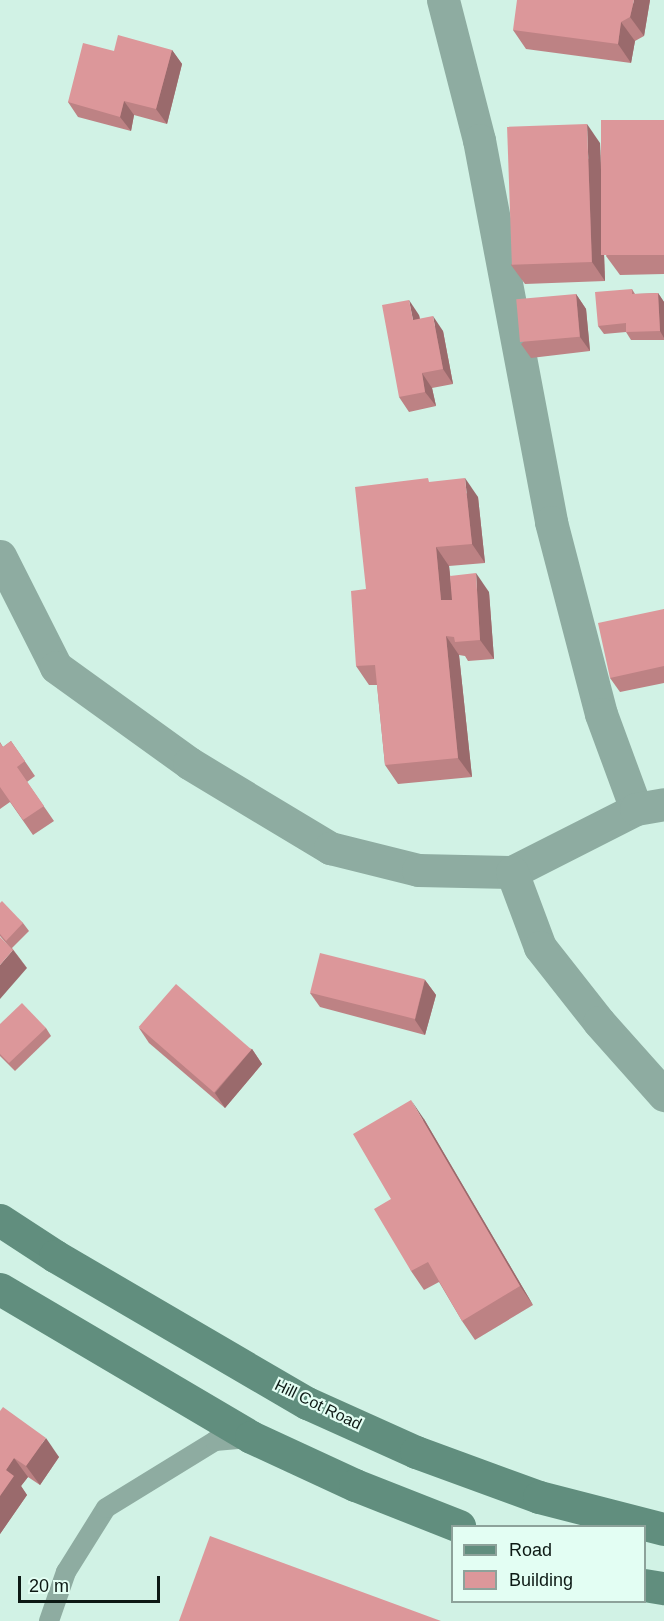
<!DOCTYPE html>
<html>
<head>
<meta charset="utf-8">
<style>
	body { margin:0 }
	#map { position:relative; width:664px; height:1621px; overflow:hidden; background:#d1f2e5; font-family:Helvetica,sans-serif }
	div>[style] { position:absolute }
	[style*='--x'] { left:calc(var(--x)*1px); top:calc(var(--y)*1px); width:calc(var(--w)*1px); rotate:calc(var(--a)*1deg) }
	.service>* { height:20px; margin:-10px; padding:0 10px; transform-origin:10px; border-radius:10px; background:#8eaca1 }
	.minor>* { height:33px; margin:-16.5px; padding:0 16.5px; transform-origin:16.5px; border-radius:16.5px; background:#8eaca1 }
	.secondary>* { height:33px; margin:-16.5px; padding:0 16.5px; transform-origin:16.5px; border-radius:16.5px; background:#618e7e }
	.wall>* { inset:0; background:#bd8284 }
	.shaded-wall>* { inset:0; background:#9a6a6c }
	.building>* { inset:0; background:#dc979a; transform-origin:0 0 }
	span { translate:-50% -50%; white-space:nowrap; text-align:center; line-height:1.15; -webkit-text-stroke:4.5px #e3fef3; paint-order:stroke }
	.street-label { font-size:16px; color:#0d1914 }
	.legend { position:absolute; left:451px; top:1525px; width:195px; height:78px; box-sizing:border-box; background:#e3fef3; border:2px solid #8da29a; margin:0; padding:8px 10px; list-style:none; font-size:18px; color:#0d1914 }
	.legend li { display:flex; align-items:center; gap:12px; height:30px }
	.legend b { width:30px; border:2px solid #8da29a }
	.scale { position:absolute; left:18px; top:1576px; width:142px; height:27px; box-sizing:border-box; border:3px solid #0d1914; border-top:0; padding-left:8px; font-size:18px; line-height:21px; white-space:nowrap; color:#0d1914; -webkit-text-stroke:4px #e3fef3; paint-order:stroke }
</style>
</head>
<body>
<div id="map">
	<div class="service">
		<div style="--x:49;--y:1621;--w:52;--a:-70.9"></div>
		<div style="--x:66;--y:1572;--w:75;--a:-58"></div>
		<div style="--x:106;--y:1508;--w:128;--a:-31.6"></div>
		<div style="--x:215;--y:1441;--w:34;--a:-5"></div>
	</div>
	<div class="minor">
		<div style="--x:443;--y:0;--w:145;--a:75.6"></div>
		<div style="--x:479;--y:140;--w:389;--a:79.3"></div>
		<div style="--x:551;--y:522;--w:198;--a:75.4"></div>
		<div style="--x:601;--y:714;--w:101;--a:69.8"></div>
		<div style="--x:0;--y:556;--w:124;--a:63.2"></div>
		<div style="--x:56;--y:667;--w:164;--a:35.8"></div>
		<div style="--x:189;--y:763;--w:165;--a:31.1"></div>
		<div style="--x:330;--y:848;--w:91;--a:14"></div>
		<div style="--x:418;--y:870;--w:94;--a:1.2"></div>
		<div style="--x:512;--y:872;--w:139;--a:-26.9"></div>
		<div style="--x:636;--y:809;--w:28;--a:-10"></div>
		<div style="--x:512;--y:872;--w:80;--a:69.5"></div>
		<div style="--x:540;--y:947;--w:95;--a:51.8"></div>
		<div style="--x:599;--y:1022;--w:98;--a:48.3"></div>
	</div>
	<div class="secondary">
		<div style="--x:0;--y:1220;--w:66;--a:33.2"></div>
		<div style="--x:55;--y:1256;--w:292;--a:30.3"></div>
		<div style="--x:307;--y:1403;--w:120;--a:24.2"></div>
		<div style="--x:416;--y:1452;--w:131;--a:20.1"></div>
		<div style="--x:539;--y:1497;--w:129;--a:14.4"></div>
		<div style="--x:0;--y:1289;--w:291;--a:30.5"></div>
		<div style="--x:251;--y:1437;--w:115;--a:24.8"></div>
		<div style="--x:355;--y:1485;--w:112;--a:21.5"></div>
		<div style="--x:644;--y:1585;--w:20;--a:9"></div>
	</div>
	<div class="wall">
		<div style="clip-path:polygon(650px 0,644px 36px,635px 41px,631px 63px,526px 49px,513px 30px)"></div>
		<div style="clip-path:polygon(172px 50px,182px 64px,167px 124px,134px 115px,131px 131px,78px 117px,68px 102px,114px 51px)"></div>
		<div style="clip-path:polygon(664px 120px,664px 274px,620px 275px,606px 256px)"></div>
		<div style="clip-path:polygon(600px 143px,605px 281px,525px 284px,511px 265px)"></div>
		<div style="clip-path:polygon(632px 289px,635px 294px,658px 293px,664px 302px,664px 340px,631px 340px,626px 332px,604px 334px,598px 326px)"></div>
		<div style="clip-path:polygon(576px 294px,586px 309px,590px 351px,531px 358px,521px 344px)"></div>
		<div style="clip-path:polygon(419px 315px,420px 319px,443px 331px,453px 384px,432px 388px,436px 406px,409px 412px,399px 397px)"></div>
		<div style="clip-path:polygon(430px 482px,478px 497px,485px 563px,449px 566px,451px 583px,489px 592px,494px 659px,468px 661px,465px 656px,459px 655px,472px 777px,398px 784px,385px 765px,377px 685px,369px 685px,356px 666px,366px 589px)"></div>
		<div style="clip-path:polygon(664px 609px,664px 683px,620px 692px,610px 678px)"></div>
		<div style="clip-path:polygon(11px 741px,35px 776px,27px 782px,54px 821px,33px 835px,10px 802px,0 809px,0 742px,3px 747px)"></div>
		<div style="clip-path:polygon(0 903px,23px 923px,29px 931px,12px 948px,27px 968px,0 936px)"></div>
		<div style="clip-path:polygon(425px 980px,436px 995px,425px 1035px,320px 1007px,310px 993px)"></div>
		<div style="clip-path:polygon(0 1024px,46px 1028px,51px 1036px,15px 1071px,0 1056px)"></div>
		<div style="clip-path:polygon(139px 1028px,252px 1049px,262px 1064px,225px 1108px,149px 1043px)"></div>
		<div style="clip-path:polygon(424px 1119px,533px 1305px,475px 1340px,462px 1321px,439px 1282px,424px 1290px,411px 1271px,391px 1199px)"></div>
		<div style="clip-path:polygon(0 1411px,59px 1457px,40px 1485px,28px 1477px,21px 1486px,27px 1495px,0 1534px)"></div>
	</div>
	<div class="shaded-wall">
		<div style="clip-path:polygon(634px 0,650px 0,644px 36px,630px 17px)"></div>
		<div style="clip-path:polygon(621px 22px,635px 41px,631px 63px,618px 44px)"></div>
		<div style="clip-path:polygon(172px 50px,182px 64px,167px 124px,156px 109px)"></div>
		<div style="clip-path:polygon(124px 101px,134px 115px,131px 131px,120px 117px)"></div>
		<div style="clip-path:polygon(587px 124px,600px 143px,605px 281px,592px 262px)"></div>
		<div style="clip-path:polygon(658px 293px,664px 302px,664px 338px,660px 331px)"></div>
		<div style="clip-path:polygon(576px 294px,586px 309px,590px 351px,580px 337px)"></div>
		<div style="clip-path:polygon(409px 300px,419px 315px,423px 335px,413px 320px)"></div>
		<div style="clip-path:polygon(433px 316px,443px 331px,453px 384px,443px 369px)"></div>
		<div style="clip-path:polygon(422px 373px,432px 388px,436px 406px,425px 392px)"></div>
		<div style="clip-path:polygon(465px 478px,478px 497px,485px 563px,472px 544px)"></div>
		<div style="clip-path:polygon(436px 547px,449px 566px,455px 619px,441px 600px)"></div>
		<div style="clip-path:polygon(476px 573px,489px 592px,494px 659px,480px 640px)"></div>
		<div style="clip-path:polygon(446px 636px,459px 655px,472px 777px,458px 758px)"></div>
		<div style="clip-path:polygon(13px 950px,27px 968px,0 999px,0 965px)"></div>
		<div style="clip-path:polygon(425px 980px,436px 995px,425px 1035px,415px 1020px)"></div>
		<div style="clip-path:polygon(252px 1049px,262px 1064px,225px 1108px,215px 1093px)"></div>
		<div style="clip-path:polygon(411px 1100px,424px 1119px,533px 1305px,520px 1286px)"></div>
		<div style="clip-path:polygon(46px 1438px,59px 1457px,40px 1485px,26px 1466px)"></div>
		<div style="clip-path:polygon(14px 1458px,28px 1477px,21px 1486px,27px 1495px,0 1534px,0 1496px,6px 1470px)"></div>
	</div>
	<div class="building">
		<div style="clip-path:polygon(517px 0,634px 0,630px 17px,621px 22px,618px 44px,513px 30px)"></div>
		<div style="clip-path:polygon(118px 35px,172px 50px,156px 109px,124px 101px,120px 117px,68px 102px,83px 43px,114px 51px)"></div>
		<div style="left:664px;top:120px;width:135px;height:63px;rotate:90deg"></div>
		<div style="left:587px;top:124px;width:138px;height:80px;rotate:88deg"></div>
		<div style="clip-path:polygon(632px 289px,632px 294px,658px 293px,660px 331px,626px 332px,626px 323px,598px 326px,595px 292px)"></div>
		<div style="left:576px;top:294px;width:43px;height:60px;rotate:85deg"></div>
		<div style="clip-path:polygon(409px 300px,413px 320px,433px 316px,443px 369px,422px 373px,425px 392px,399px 397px,382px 305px)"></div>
		<div style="clip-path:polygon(428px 478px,429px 482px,465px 478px,472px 544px,436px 547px,441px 600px,452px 600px,450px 576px,476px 573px,480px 640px,455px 642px,454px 637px,446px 636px,458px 758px,385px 765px,375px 665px,356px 666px,351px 591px,366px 589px,355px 487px)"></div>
		<div style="clip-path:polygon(664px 609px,664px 666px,610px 678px,598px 623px)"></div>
		<div style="clip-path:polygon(11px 741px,25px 761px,17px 767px,44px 806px,23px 820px,0 787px,0 743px,3px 747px)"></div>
		<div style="clip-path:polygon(2px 901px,23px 923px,6px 941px,0 934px,0 903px)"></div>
		<div style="clip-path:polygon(0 937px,13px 950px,0 965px)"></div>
		<div style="left:320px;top:953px;width:108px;height:41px;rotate:14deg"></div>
		<div style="left:176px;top:984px;width:100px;height:57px;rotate:41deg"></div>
		<div style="clip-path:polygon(22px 1003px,46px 1028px,9px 1063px,0 1054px,0 1024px)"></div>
		<div style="clip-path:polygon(411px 1100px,520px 1286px,462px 1321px,428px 1262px,411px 1271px,374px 1209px,391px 1199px,353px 1134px)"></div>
		<div style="clip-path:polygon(3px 1407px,46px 1438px,26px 1466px,14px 1458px,6px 1470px,14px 1476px,0 1496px,0 1411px)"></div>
		<div style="clip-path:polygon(210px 1536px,441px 1621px,179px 1621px)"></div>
	</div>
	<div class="street-label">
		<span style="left:318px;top:1405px;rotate:26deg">Hill Cot Road</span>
	</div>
	<ul class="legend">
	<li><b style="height:8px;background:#618e7e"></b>Road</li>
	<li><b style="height:16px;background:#dc979a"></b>Building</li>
	</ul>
	<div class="scale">20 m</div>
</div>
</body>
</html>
